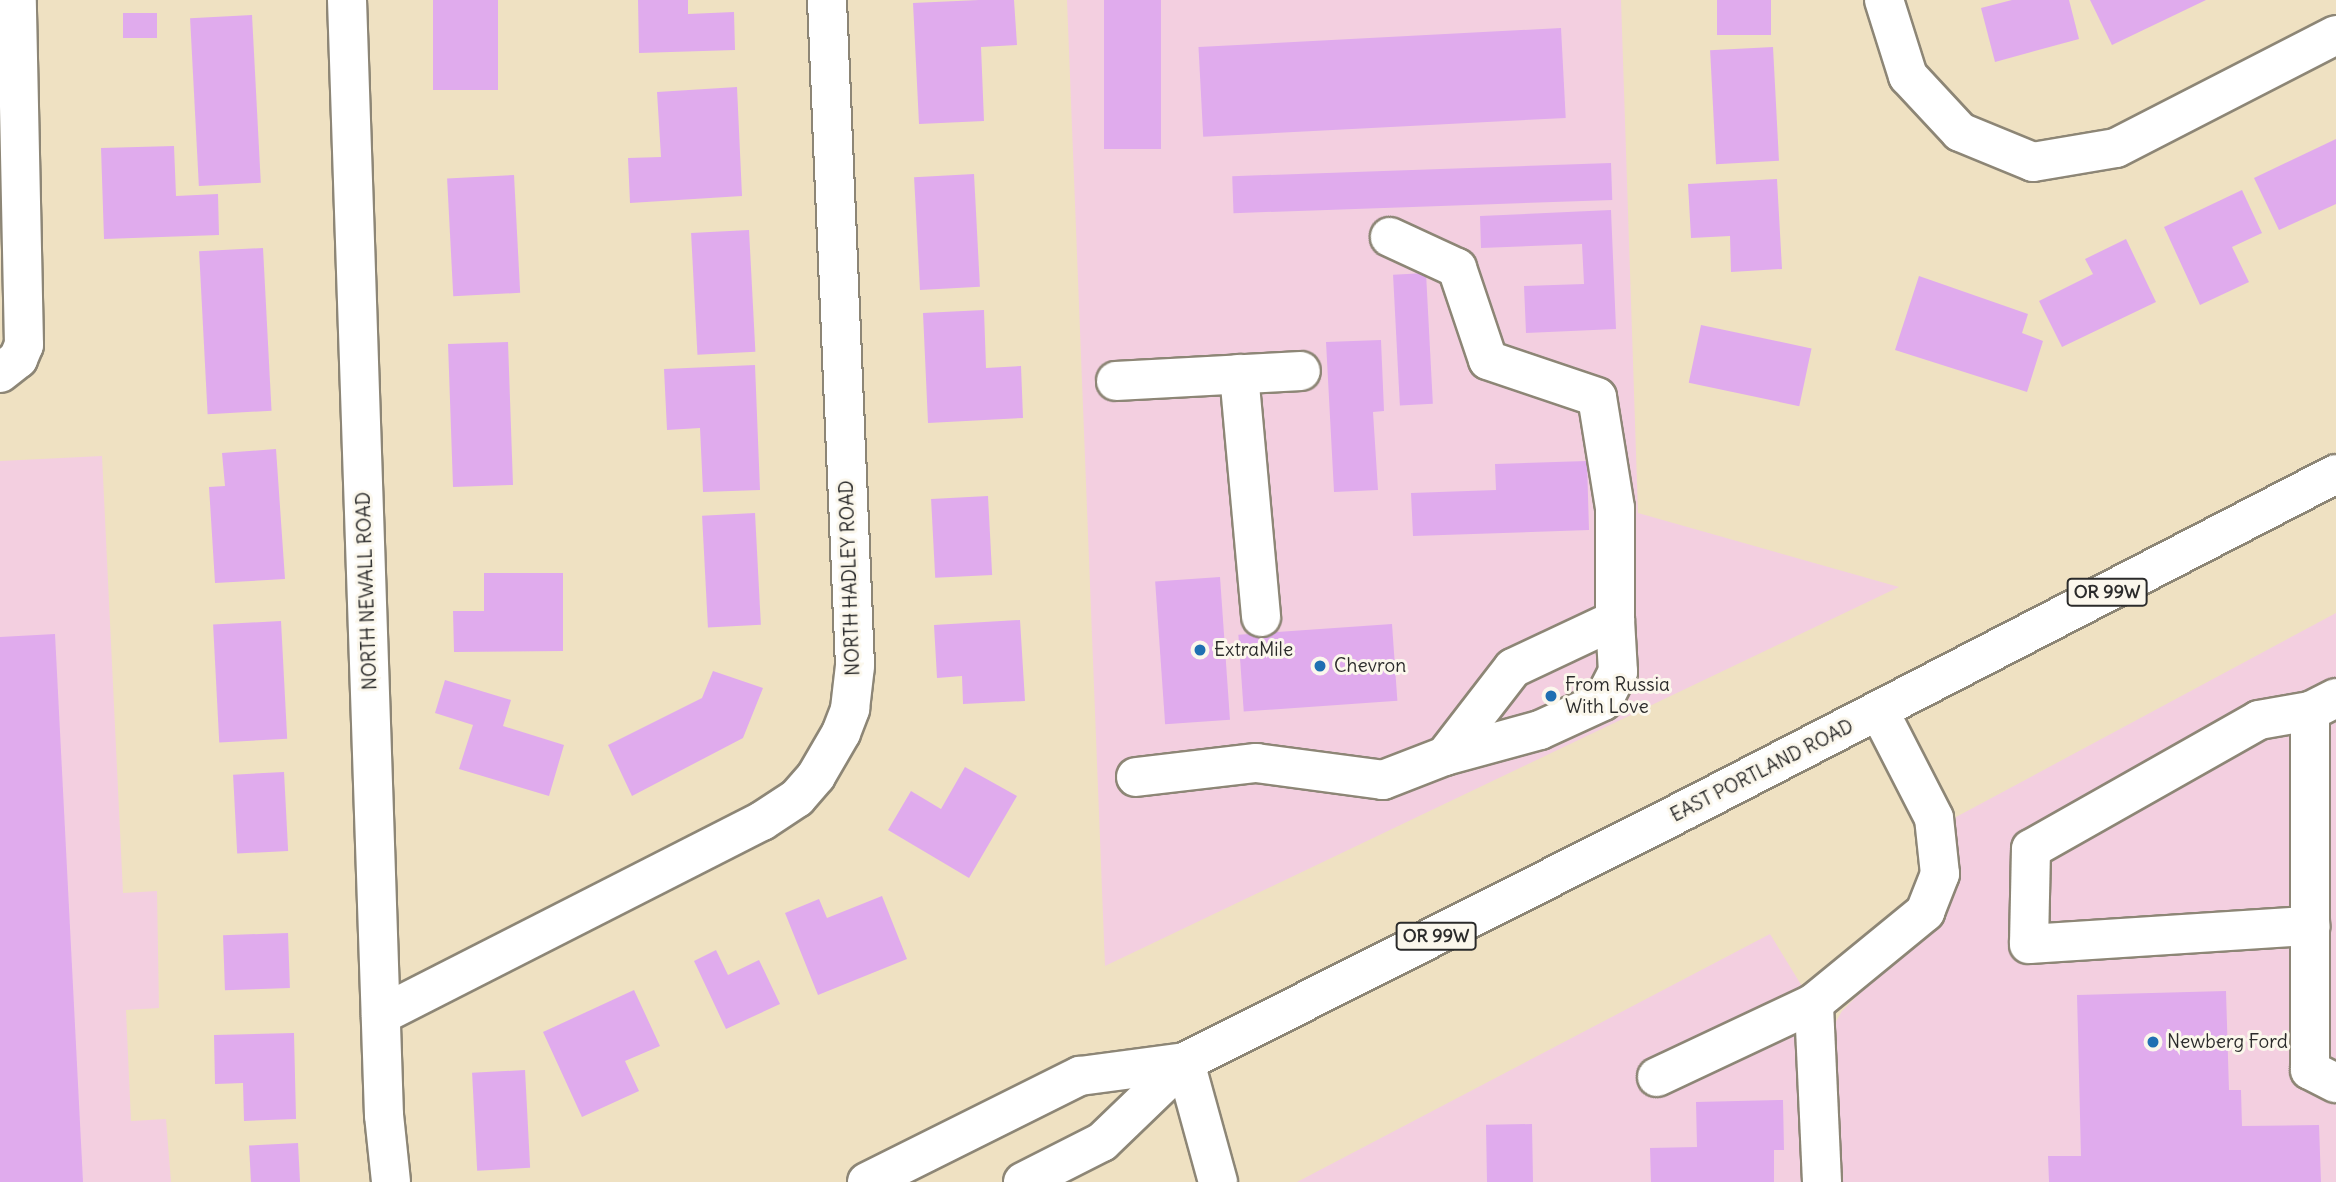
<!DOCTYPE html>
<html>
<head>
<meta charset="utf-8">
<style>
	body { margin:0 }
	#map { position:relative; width:2336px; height:1182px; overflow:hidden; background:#efe1c2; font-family:Delius,sans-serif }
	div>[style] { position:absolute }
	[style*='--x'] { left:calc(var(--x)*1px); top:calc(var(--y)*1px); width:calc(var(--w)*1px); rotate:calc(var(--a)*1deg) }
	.built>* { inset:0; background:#f3cfe0 }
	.building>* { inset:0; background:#e0abed; transform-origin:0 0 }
	.roads { filter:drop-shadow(2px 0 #8d8676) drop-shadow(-2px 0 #8d8676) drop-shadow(0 2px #8d8676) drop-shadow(0 -2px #8d8676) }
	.minor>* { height:38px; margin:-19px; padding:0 19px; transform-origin:19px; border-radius:19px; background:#fff }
	.highway>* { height:38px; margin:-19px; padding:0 19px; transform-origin:19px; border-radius:19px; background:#fff }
	.dots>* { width:19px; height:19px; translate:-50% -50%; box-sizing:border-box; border:4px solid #fbf7ec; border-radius:50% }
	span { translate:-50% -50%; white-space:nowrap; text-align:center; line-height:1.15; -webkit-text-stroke:6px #fbf7ec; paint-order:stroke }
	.shield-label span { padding:2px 5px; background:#fbf7ec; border:2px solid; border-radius:5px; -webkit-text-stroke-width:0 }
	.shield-label { font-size:18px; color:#2b2b2b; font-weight:700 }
	.street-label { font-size:19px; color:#2b2b2b }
	.poi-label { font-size:19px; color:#2b2b2b }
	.left { translate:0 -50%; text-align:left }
</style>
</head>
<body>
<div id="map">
	<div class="built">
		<div style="clip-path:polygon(1067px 0,1621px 0,1638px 513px,1899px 587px,1105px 966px)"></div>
		<div style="clip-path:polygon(102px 456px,123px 893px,157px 891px,159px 1008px,126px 1010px,131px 1121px,166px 1119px,171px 1182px,0 1182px,0 461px)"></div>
		<div style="clip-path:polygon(2336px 613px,2336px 1182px,1297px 1182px,1770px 934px,1830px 1032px,1842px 1011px,1897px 956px,1955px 853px,1956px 817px)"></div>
	</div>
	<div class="building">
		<div style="left:433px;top:0;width:65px;height:90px"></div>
		<div style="clip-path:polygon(638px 0,688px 0,688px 14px,734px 12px,735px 50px,639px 53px)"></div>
		<div style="clip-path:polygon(979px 0,1014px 0,1017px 45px,981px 47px,984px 121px,919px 124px,913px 3px)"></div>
		<div style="left:1104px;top:0;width:57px;height:149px"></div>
		<div style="left:1717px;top:0;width:54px;height:35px"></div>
		<div style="clip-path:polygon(2012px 0,2069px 0,2079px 39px,1995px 62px,1981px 8px)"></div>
		<div style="clip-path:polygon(2090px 0,2206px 0,2112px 45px)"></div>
		<div style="left:123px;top:13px;width:34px;height:25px"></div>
		<div style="left:252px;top:15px;width:168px;height:62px;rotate:87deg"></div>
		<div style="left:1561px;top:28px;width:90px;height:363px;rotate:87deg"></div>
		<div style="left:1773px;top:47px;width:114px;height:63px;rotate:87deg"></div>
		<div style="clip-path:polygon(737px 87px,742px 196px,630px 203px,628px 158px,661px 157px,657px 92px)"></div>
		<div style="clip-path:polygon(2336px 139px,2336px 204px,2279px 230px,2254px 178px)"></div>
		<div style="clip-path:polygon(174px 146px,176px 196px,218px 194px,219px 235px,104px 239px,101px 148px)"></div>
		<div style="left:1611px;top:163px;width:37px;height:379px;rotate:88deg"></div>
		<div style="left:974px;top:174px;width:113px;height:60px;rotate:87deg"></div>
		<div style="left:514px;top:175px;width:118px;height:67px;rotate:87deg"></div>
		<div style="clip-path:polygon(1777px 179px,1782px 269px,1731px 272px,1730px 236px,1691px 238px,1688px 184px)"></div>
		<div style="clip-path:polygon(2242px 190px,2262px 233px,2232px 247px,2249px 282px,2200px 305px,2164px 227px)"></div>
		<div style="clip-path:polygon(1611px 210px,1616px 329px,1526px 333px,1524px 286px,1584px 284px,1582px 244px,1481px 248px,1480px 216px)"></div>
		<div style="left:749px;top:230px;width:122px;height:58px;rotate:87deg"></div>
		<div style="clip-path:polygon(2126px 239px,2156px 302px,2062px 347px,2039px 301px,2093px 274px,2085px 259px)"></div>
		<div style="left:263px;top:248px;width:163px;height:64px;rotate:87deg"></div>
		<div style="left:1426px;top:273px;width:131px;height:33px;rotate:87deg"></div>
		<div style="clip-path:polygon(1919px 276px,2028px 314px,2022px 333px,2043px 341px,2027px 392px,1895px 350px)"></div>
		<div style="clip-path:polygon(984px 310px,986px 368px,1021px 366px,1023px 418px,928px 423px,923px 313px)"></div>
		<div style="left:1701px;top:325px;width:113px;height:59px;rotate:12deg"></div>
		<div style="clip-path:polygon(1381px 340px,1384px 411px,1373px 412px,1378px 490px,1334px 492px,1326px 342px)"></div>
		<div style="left:508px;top:342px;width:143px;height:60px;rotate:88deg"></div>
		<div style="clip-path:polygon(755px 365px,760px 490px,703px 492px,700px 428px,667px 430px,664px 369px)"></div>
		<div style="clip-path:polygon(276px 449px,285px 579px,215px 583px,209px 487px,225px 486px,222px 453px)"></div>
		<div style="clip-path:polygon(1587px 461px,1589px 530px,1413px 536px,1411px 493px,1496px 490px,1495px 464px)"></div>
		<div style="left:988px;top:496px;width:79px;height:57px;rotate:87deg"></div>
		<div style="left:755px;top:513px;width:112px;height:53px;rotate:87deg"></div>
		<div style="clip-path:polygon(484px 573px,563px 573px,563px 651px,454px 652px,453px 611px,484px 611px)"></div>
		<div style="left:1220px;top:577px;width:143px;height:65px;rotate:86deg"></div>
		<div style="clip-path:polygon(1020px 620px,1025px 701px,963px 704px,962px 676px,937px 678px,934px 625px)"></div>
		<div style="left:281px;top:621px;width:118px;height:68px;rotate:87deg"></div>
		<div style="left:1392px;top:624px;width:77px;height:154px;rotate:86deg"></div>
		<div style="clip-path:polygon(55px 634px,83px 1182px,0 1182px,0 637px)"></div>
		<div style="clip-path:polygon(713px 671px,763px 688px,743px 738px,632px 796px,608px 745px,702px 698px)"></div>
		<div style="clip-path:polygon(445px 680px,511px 700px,503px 726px,564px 745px,549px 796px,459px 769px,473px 725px,435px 713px)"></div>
		<div style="clip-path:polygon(965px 767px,1017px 796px,969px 878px,888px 830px,911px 791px,941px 809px)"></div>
		<div style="left:284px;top:772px;width:79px;height:51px;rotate:87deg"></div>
		<div style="clip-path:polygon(882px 896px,907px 959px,818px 995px,785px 913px,819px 899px,827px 918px)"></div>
		<div style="left:288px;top:933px;width:55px;height:65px;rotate:88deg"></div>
		<div style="clip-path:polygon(716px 950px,728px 975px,759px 960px,780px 1004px,726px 1029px,694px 961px)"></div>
		<div style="clip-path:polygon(634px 990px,660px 1046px,625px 1061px,639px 1091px,582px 1117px,543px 1032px)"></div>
		<div style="clip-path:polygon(2226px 991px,2229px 1090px,2241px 1090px,2242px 1126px,2319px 1125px,2321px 1182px,2049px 1182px,2048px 1156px,2081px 1156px,2077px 995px)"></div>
		<div style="clip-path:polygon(294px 1033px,296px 1119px,244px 1121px,243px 1083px,215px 1084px,214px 1035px)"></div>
		<div style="left:525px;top:1070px;width:98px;height:53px;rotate:87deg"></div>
		<div style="clip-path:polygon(1783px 1100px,1784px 1150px,1774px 1150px,1774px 1182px,1651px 1182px,1650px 1148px,1697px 1147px,1696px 1102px)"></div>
		<div style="left:1532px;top:1124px;width:58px;height:46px;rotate:89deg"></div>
		<div style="left:298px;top:1143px;width:39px;height:49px;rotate:87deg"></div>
	</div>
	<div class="roads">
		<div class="minor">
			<div style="--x:347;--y:0;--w:1116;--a:88.1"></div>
			<div style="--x:384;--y:1115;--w:67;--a:84"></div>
			<div style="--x:1884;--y:0;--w:80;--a:72.5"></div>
			<div style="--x:1908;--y:76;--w:76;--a:47.1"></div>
			<div style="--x:1960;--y:132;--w:79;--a:22.3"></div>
			<div style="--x:2033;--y:162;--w:84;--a:-9.6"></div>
			<div style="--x:2116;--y:148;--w:247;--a:-27.2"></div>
			<div style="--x:0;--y:373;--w:23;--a:-38"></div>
			<div style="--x:18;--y:359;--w:15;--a:-67"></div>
			<div style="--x:24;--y:345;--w:345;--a:-91.2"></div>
			<div style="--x:1239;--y:374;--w:244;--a:84.8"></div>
			<div style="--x:1116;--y:381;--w:185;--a:-3.1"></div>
			<div style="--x:2336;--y:698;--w:29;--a:153"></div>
			<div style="--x:2310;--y:711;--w:359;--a:90"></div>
			<div style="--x:2310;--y:1070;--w:29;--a:27"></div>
			<div style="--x:2310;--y:711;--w:52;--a:170"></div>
			<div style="--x:2259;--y:720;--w:262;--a:150.5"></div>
			<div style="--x:2031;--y:849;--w:95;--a:91.2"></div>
			<div style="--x:2029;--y:944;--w:282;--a:-3.7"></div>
			<div style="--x:1445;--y:756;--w:98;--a:-15.3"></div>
			<div style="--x:1540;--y:730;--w:69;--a:-24.7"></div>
			<div style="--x:1603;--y:701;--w:33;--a:-63"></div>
			<div style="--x:1618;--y:672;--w:52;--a:-93.3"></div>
			<div style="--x:1136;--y:777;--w:121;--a:-6.7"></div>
			<div style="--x:1256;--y:763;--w:128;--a:7.6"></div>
			<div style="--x:1383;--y:780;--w:66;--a:-21.2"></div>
			<div style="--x:1445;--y:756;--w:111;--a:-52.3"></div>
			<div style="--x:1513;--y:668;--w:113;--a:-25.2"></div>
			<div style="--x:1615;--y:620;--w:112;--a:-90"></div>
			<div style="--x:1615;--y:508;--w:112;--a:-99.2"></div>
			<div style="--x:1597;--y:397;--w:115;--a:-161.3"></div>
			<div style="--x:1488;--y:360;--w:97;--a:-108.6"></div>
			<div style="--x:1457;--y:268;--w:74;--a:-155.2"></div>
			<div style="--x:381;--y:1015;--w:428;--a:-27"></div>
			<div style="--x:762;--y:821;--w:42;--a:-33.3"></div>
			<div style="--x:797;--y:798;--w:29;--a:-49"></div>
			<div style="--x:816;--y:776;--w:50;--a:-59.8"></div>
			<div style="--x:841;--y:733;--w:26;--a:-69"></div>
			<div style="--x:850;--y:709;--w:43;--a:-83.4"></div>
			<div style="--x:855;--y:666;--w:667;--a:-92.41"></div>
			<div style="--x:1185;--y:1062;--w:124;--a:74.6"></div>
			<div style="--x:1657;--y:1077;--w:174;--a:-25.2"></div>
			<div style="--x:1822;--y:1182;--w:179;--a:-92.6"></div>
			<div style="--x:1814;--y:1003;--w:144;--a:-39.3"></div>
			<div style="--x:1925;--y:912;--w:41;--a:-68.5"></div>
			<div style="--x:1940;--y:874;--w:56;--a:-96.1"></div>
			<div style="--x:1934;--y:818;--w:120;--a:-117.2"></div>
		</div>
		<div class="highway">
			<div style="--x:867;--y:1182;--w:238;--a:-26.5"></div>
			<div style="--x:1080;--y:1076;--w:106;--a:-7.6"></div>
			<div style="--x:1023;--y:1182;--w:89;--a:-26.9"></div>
			<div style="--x:1102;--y:1142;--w:115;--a:-43.9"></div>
			<div style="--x:1185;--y:1062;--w:562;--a:-26.75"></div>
			<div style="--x:1687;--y:809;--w:730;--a:-27.3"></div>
		</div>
	</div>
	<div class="dots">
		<div style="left:1200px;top:650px;background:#1f6fb2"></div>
		<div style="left:1320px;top:666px;background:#1f6fb2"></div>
		<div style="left:1551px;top:696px;background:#1f6fb2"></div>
		<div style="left:2153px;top:1042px;background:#1f6fb2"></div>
	</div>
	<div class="shield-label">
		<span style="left:2107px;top:592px">OR 99W</span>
		<span style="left:1436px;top:936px">OR 99W</span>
	</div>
	<div class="street-label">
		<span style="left:850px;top:578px;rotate:-92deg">NORTH HADLEY ROAD</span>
		<span style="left:367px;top:591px;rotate:-92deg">NORTH NEWALL ROAD</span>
		<span style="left:1762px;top:771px;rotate:-27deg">EAST PORTLAND ROAD</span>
	</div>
	<div class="poi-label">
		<span class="left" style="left:1214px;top:650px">ExtraMile</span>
		<span class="left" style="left:1334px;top:666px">Chevron</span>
		<span class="left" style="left:1565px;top:696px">From Russia<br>With Love</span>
		<span class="left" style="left:2167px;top:1042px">Newberg Ford</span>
	</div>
</div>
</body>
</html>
